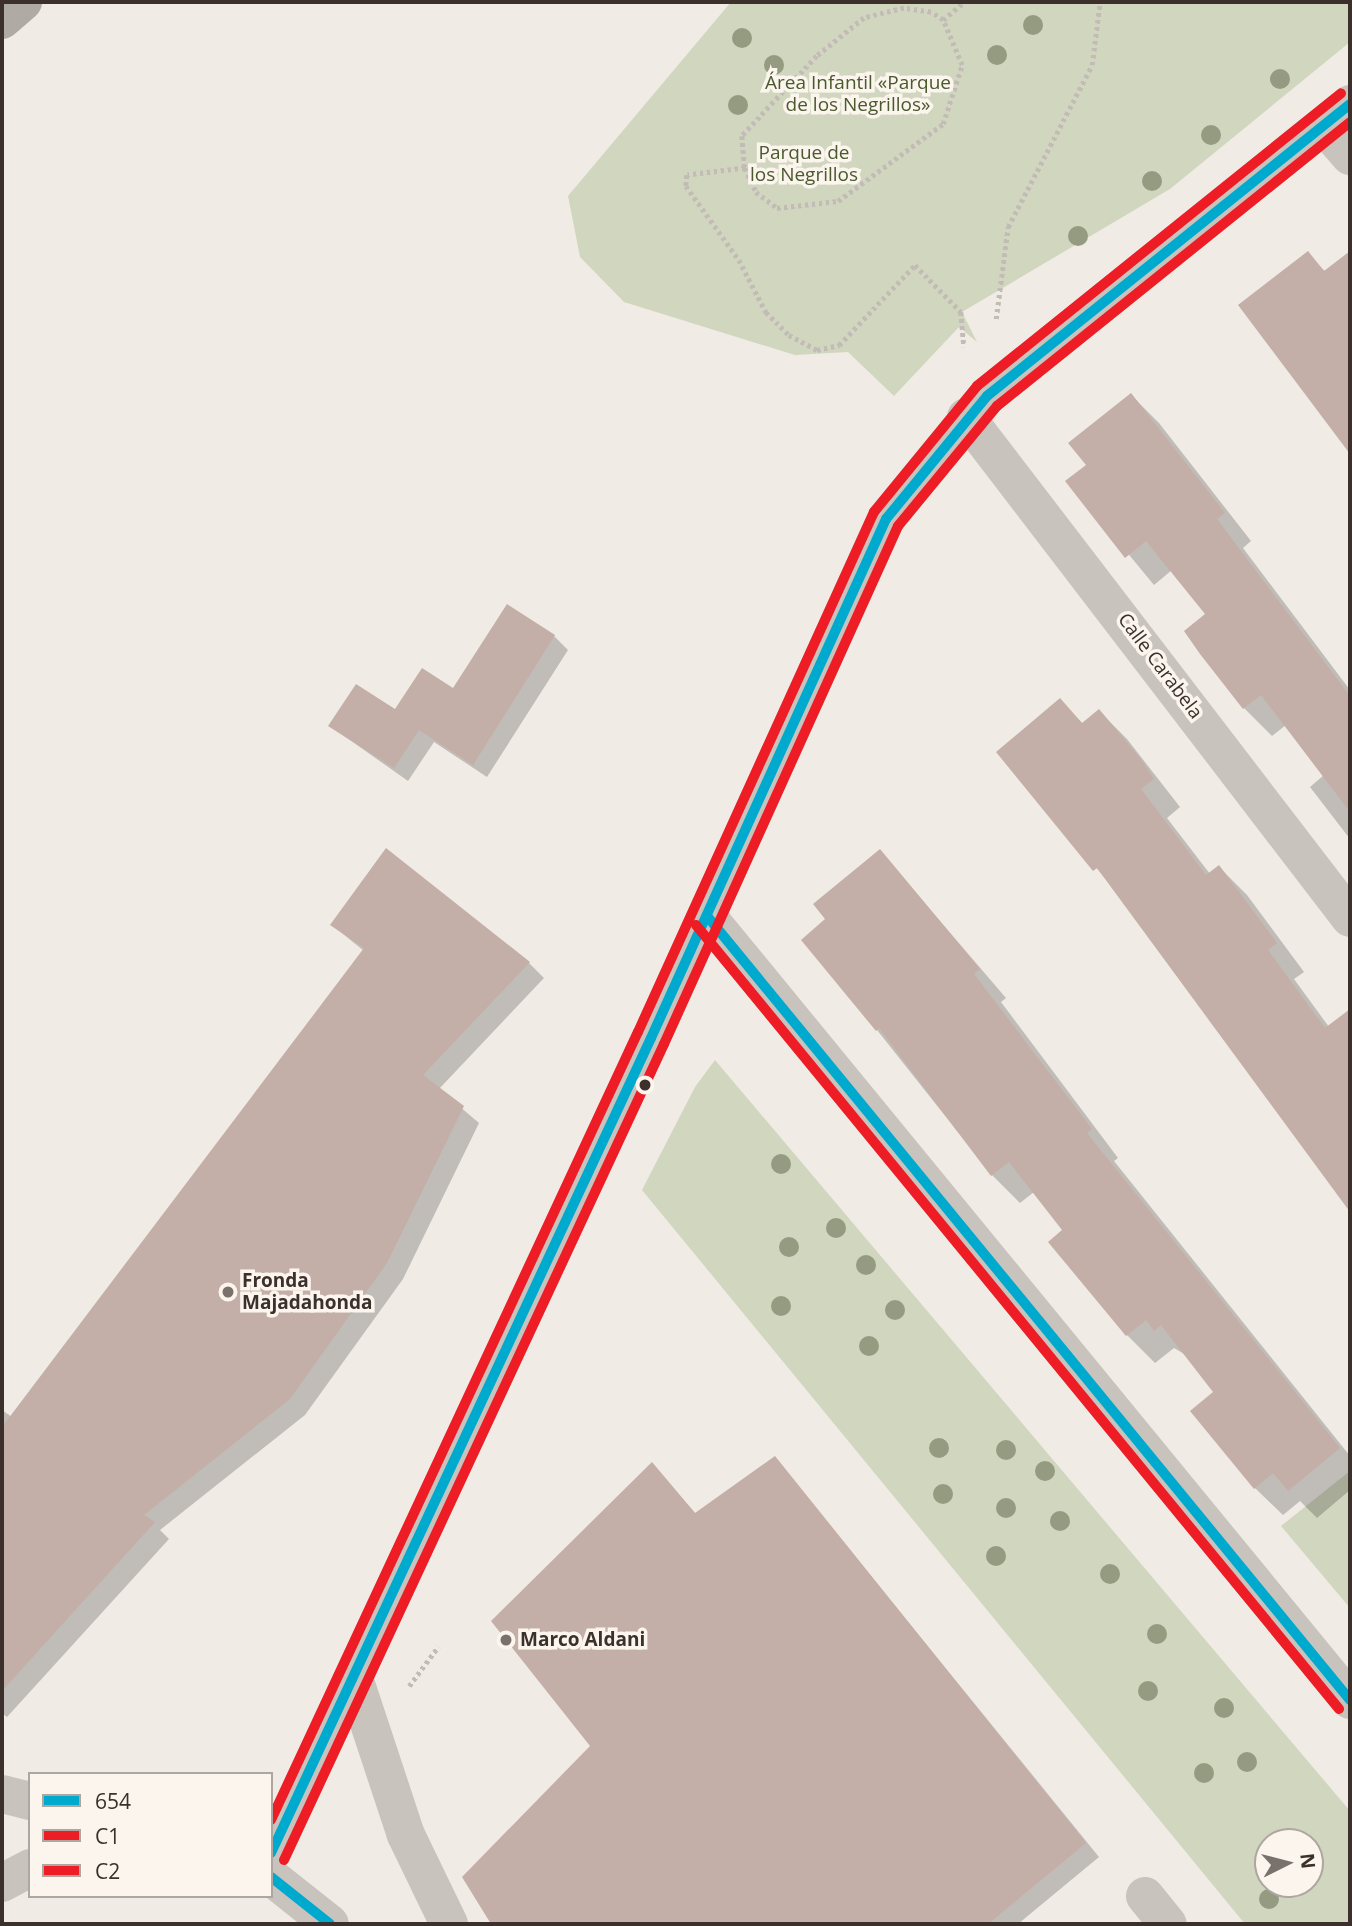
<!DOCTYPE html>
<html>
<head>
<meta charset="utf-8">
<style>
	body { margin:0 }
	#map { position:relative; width:1352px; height:1926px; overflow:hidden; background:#f0ebe5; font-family:"Open Sans",sans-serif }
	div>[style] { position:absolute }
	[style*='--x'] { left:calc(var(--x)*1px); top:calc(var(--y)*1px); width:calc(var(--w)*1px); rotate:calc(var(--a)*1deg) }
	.green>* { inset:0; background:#d1d6bf }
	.shadow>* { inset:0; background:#0003 }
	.building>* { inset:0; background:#c3afa7 }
	.path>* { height:4.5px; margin-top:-2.25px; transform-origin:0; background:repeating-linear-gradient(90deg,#c2bbb6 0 3.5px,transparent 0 7px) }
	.minor>* { height:38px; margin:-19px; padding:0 19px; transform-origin:19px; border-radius:19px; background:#c9c3be }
	.highway>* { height:38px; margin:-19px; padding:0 19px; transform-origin:19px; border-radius:19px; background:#afaaa4 }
	.bus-1>* { height:10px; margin:-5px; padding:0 5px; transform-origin:5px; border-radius:5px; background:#00a9ce }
	.bus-2>* { height:10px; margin:-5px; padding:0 5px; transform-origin:5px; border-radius:5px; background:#ee1c25 }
	.bus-3>* { height:10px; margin:-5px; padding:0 5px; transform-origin:5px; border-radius:5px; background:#ee1c25 }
	.trees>* { width:20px; height:20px; margin:-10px; border-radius:50%; background:#959b80 }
	.dots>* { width:19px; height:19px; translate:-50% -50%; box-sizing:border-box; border:4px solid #fbf5ee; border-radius:50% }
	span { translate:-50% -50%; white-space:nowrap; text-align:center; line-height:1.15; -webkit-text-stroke:7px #fbf5ee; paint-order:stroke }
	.park-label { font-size:19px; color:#4a5a2e }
	.street-label { font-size:19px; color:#3b302b }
	.poi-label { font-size:19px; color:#3b302b; font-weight:700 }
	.left { translate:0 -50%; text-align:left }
	.frame { position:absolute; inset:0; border:4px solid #3b302b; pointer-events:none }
	.legend { position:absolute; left:28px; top:1772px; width:245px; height:126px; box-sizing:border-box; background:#fbf5ee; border:2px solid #aea6a0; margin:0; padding:9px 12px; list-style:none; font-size:21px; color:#3b302b }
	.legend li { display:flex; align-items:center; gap:14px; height:35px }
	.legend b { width:35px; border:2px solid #aea6a0 }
	.north { position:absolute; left:1254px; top:1828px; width:70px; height:70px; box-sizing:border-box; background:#fbf5ee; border:2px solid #aea6a0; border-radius:50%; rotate:84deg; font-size:19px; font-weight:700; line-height:28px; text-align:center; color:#3b302b }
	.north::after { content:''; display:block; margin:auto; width:24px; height:32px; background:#7a716c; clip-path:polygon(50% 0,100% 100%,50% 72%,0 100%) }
</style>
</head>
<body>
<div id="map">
	<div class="green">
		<div style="clip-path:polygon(731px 2px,1350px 2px,1350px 42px,1170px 189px,962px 312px,977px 342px,959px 327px,894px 396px,848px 352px,795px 355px,624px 302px,580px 257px,568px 196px)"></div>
		<div style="clip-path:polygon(evenodd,715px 1060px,1350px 1811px,1350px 1924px,1245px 1924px,642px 1190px,695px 1087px,715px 1060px,1268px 1842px,1310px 1842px,1310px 1884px,1268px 1884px,1268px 1842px)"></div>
		<div style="clip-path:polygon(1350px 1471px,1350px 1608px,1281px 1526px)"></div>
	</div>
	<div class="shadow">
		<div style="clip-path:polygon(1307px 254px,1326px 272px,1341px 260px,1350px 269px,1350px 443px,1240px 306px)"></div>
		<div style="clip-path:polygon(1131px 395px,1159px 423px,1251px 541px,1243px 548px,1350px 690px,1350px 839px,1310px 787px,1324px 775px,1286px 725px,1272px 736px,1244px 708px,1186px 631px,1207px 614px,1172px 570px,1154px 585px,1068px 481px,1088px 465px)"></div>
		<div style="clip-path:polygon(554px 636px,568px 650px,487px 777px,434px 742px,408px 781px,330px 726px,396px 712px,454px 691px)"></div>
		<div style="clip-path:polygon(1060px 701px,1083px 724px,1099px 711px,1127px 739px,1180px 807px,1167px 818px,1210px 874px,1219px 867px,1247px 895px,1304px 972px,1294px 979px,1329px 1027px,1336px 1022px,1350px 1036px,1350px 1204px,1121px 897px,999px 752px)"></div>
		<div style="clip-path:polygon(880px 851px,1006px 998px,1001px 1002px,1118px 1158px,1114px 1161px,1350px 1456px,1350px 1490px,1317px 1518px,1300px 1501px,1283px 1515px,1255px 1488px,1215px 1393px,1186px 1355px,1174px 1348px,1155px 1363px,1127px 1335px,1050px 1242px,1064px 1231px,1034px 1192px,1020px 1203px,992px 1175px,877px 1030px,828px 919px)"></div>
		<div style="clip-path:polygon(332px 925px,529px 963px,544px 978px,439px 1089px,479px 1123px,403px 1279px,305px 1415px,160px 1530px,169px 1539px,7px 1717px,2px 1713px,2px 1410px,12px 1417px,364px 951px)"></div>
		<div style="clip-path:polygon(775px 1458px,1099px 1857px,1018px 1924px,493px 1924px,465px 1877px,592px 1747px,652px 1464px,696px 1514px)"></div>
	</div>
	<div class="building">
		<div style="clip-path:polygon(1308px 251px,1324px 271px,1350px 251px,1350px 454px,1238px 305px)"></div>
		<div style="clip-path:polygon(1131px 393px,1225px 513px,1217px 519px,1350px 696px,1350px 812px,1261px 695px,1243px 709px,1200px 654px,1184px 631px,1205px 614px,1146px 541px,1125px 558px,1065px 481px,1086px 465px,1068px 443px)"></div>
		<div style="clip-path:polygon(507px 604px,555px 635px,473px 765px,419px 730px,394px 768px,328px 726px,356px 684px,395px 709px,422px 668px,453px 688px)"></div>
		<div style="clip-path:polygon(1060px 698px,1082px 723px,1099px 709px,1140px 758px,1154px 779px,1141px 789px,1206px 875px,1219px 865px,1277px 943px,1268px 950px,1325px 1028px,1350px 1009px,1350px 1212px,1097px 868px,1093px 871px,996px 752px)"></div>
		<div style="clip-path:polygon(386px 848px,530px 962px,423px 1075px,464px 1106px,387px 1263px,290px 1399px,144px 1515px,155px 1522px,2px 1691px,2px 1427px,364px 948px,330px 925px)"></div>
		<div style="clip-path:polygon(880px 849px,980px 969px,974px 974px,1092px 1129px,1087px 1133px,1340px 1448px,1288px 1491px,1273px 1473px,1254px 1489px,1190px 1411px,1213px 1392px,1161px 1325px,1154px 1331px,1146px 1320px,1126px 1336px,1048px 1242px,1062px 1230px,1009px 1162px,991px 1176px,879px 1028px,876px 1031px,801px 940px,825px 919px,813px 904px)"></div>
		<div style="clip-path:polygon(775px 1456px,1086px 1843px,988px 1924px,491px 1924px,462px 1877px,590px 1746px,491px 1621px,652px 1462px,695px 1513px)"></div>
	</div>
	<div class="path">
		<div style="--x:943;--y:20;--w:14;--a:-146"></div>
		<div style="--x:931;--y:12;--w:27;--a:-172"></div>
		<div style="--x:904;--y:8;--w:41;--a:166"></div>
		<div style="--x:864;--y:18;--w:60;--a:141"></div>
		<div style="--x:817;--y:56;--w:110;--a:133.2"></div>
		<div style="--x:742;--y:136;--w:32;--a:85"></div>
		<div style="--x:745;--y:168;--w:26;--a:65"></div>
		<div style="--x:756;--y:192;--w:26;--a:37"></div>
		<div style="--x:777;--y:208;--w:61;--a:-6.5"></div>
		<div style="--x:838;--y:201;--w:130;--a:-36.3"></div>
		<div style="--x:943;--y:124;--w:62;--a:-72.1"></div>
		<div style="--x:962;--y:65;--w:49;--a:-112.9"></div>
		<div style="--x:943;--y:20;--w:28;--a:-41"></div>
		<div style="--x:745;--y:168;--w:58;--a:173.1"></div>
		<div style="--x:687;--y:175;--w:11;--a:95"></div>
		<div style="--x:686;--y:186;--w:91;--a:54.4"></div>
		<div style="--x:739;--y:260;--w:59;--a:62.6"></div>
		<div style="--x:766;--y:312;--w:33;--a:45"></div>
		<div style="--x:789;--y:335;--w:32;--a:28"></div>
		<div style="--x:817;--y:350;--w:23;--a:-13"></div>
		<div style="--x:839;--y:345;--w:110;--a:-46.5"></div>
		<div style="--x:915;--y:265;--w:66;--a:45.6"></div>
		<div style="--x:961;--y:312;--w:35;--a:85"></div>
		<div style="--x:996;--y:319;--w:93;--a:-82.6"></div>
		<div style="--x:1008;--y:227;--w:182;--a:-62.6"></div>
		<div style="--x:1092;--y:65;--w:64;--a:-82.8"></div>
		<div style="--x:409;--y:1686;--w:49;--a:-53.4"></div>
	</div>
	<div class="minor">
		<div style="--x:1324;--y:126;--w:40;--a:49"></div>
		<div style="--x:966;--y:417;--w:631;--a:52.53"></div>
		<div style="--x:707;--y:916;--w:1014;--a:50.64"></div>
		<div style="--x:354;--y:1678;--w:165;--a:71.7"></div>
		<div style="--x:406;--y:1835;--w:99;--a:64.2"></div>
		<div style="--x:2;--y:1794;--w:29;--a:14"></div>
		<div style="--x:271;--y:1854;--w:900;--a:-65.03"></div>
		<div style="--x:651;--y:1038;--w:570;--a:-65.64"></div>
		<div style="--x:886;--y:519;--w:159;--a:-50.6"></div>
		<div style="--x:987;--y:396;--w:466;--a:-38.8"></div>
		<div style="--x:271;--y:1877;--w:75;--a:38.5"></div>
		<div style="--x:2;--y:1883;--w:32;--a:-28"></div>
		<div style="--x:1145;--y:1896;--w:36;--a:51"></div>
	</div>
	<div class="highway">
		<div style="--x:2;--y:20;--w:28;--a:-41"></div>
	</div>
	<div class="bus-1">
		<div style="--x:707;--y:916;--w:1014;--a:50.64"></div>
		<div style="--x:271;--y:1853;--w:899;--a:-65"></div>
		<div style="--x:651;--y:1038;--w:570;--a:-65.64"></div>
		<div style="--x:886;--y:519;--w:159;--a:-50.6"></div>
		<div style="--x:987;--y:396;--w:466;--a:-38.8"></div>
		<div style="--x:271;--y:1877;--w:75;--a:38.5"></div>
	</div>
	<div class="bus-2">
		<div style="--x:696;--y:925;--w:1014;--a:50.64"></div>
		<div style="--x:284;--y:1860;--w:900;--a:-65.03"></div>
		<div style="--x:664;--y:1044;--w:568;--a:-65.69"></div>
		<div style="--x:898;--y:526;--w:156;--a:-50.5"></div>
		<div style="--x:997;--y:406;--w:453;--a:-38.8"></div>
	</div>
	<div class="bus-3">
		<div style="--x:271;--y:1820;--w:869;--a:-65.03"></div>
		<div style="--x:638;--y:1032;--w:571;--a:-65.59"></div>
		<div style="--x:874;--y:512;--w:163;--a:-50.7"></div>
		<div style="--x:977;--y:386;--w:467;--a:-38.8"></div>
	</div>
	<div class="trees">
		<div style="left:1033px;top:25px"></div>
		<div style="left:742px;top:38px"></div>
		<div style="left:997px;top:55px"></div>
		<div style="left:774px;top:65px"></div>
		<div style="left:1280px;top:79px"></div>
		<div style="left:738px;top:105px"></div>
		<div style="left:1211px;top:135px"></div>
		<div style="left:1152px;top:181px"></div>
		<div style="left:1078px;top:236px"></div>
		<div style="left:781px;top:1164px"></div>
		<div style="left:836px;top:1228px"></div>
		<div style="left:789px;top:1247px"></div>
		<div style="left:866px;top:1265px"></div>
		<div style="left:781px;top:1306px"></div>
		<div style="left:895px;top:1310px"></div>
		<div style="left:869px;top:1346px"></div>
		<div style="left:939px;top:1448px"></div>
		<div style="left:1006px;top:1450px"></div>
		<div style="left:1045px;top:1471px"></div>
		<div style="left:943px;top:1494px"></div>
		<div style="left:1006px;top:1508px"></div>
		<div style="left:1060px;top:1521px"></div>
		<div style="left:996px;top:1556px"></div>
		<div style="left:1110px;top:1574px"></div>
		<div style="left:1157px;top:1634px"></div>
		<div style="left:1148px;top:1691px"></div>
		<div style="left:1224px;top:1708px"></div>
		<div style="left:1247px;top:1762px"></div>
		<div style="left:1204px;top:1773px"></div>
		<div style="left:1269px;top:1899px"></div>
	</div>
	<div class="dots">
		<div style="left:645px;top:1085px;background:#3b302b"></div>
		<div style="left:228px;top:1292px;background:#7a716c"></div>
		<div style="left:506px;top:1640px;background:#7a716c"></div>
	</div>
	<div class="park-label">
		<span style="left:858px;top:94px">Área Infantil «Parque<br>de los Negrillos»</span>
		<span style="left:804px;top:164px">Parque de<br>los Negrillos</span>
	</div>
	<div class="street-label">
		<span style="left:1160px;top:666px;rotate:53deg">Calle Carabela</span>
	</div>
	<div class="poi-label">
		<span class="left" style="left:242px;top:1292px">Fronda<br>Majadahonda</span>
		<span class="left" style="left:520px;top:1640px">Marco Aldani</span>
	</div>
	<div class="frame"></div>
	<ul class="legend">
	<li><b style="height:9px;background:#00a9ce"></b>654</li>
	<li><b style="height:9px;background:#ee1c25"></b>C1</li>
	<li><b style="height:9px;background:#ee1c25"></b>C2</li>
	</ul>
	<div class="north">N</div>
</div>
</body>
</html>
